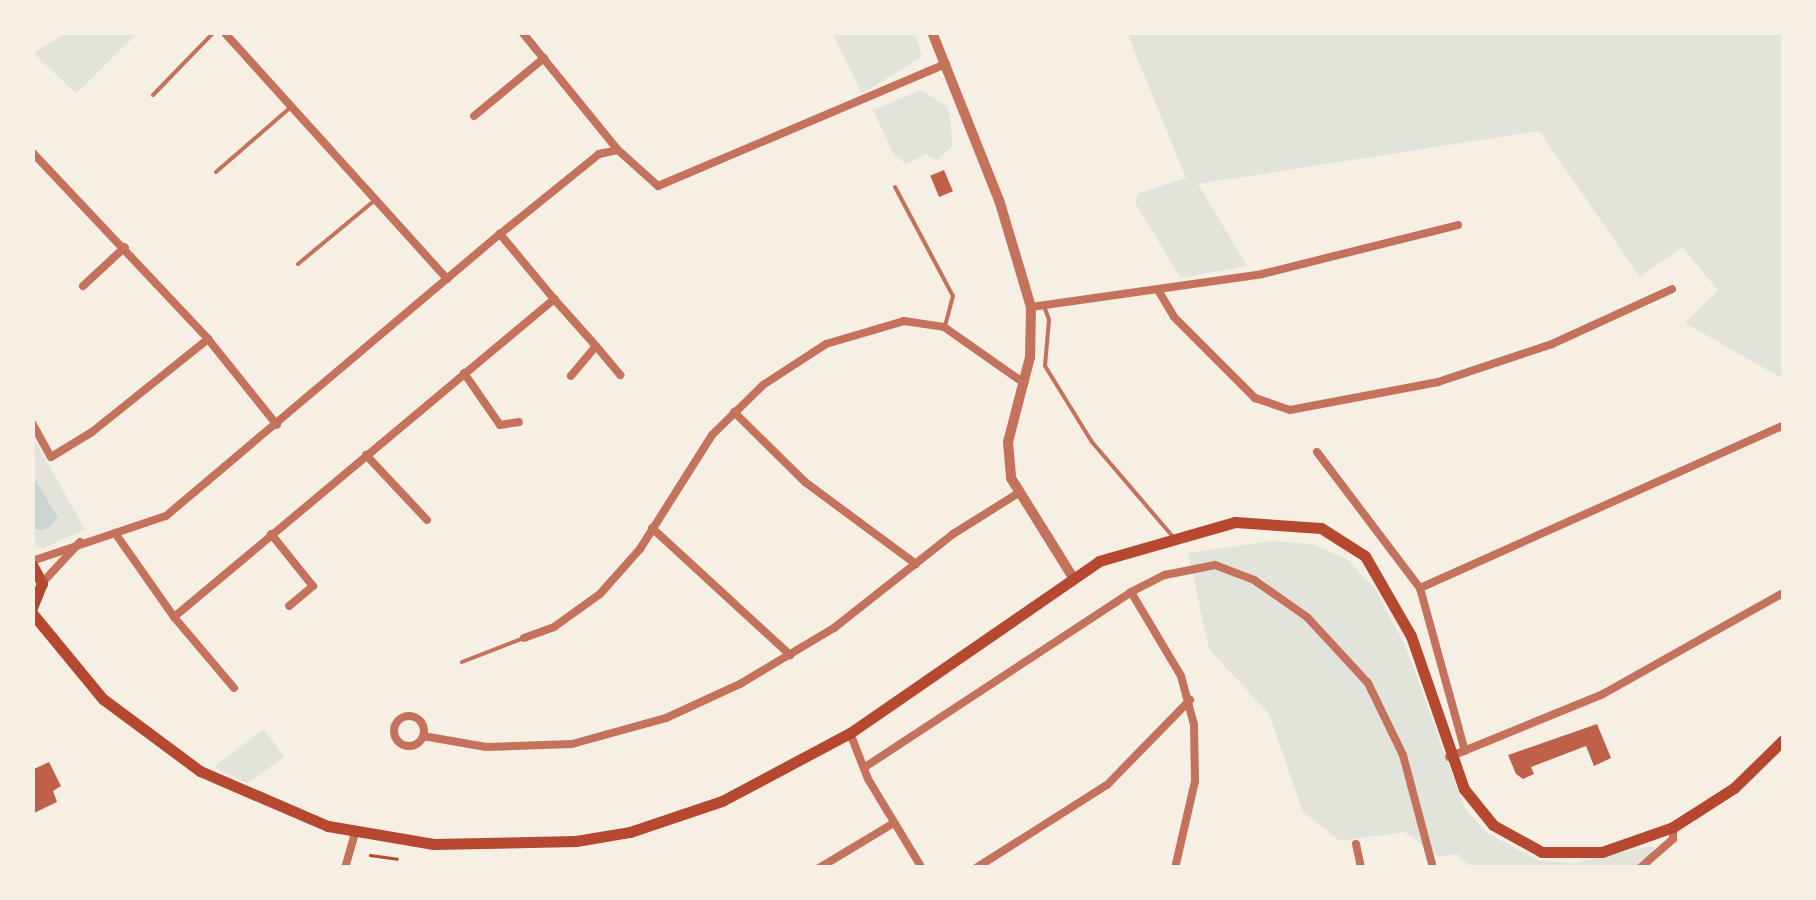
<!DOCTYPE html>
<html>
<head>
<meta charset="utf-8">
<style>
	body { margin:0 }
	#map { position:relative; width:1816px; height:900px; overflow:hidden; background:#f6efe4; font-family:"Source Sans 3",sans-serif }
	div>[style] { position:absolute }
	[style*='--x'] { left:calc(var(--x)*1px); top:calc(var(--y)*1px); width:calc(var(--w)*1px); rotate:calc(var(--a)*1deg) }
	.green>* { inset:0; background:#e2e4dc }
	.water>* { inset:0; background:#c9d6d2 }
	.building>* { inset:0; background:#bf614a; transform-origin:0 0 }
	.path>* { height:2.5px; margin:-1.25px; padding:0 1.25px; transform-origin:1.25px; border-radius:1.25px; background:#b5482f }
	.service>* { height:4px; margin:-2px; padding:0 2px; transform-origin:2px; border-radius:2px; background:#c5725c }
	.minor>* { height:8px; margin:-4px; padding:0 4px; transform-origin:4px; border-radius:4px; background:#c5725c }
	.minor>.ring { margin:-4px; padding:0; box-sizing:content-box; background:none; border:8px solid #c5725c; border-radius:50% }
	.tertiary>* { height:10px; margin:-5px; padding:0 5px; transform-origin:5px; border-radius:5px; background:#c5725c }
	.secondary>* { height:11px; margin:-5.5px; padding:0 5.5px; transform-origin:5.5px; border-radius:5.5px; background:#b5482f }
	span { translate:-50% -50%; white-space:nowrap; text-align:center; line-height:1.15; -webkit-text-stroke:8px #f6efe4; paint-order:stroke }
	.frame { position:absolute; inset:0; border:35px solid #f6efe4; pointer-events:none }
</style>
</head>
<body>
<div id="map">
	<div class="green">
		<div style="clip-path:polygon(67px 33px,67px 32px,138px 33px,76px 93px,33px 53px)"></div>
		<div style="clip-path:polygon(832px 33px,915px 33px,922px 57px,862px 93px)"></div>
		<div style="clip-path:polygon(1127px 33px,1783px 33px,1783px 379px,1685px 323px,1718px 290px,1682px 247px,1640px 277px,1539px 131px,1198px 184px,1247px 266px,1181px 278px,1135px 203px,1139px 193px,1186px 178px)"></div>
		<div style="clip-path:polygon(921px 90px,948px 107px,953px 145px,937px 160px,926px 154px,906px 164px,893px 153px,873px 110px)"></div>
		<div style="clip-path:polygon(32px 436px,85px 529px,45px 548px,33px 547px)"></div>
		<div style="clip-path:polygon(1271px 541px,1312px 544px,1347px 559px,1375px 589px,1405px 645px,1465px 809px,1487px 833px,1538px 860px,1574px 863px,1652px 846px,1656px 851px,1635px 867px,1471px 868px,1457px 854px,1438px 857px,1405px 832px,1340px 841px,1303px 812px,1269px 714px,1209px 649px,1188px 553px)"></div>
		<div style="clip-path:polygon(264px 729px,284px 757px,247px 784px,214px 767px)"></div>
	</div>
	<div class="water">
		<div style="clip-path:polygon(33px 476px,58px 518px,45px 530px,33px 529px)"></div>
	</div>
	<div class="building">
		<div style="left:944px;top:170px;width:23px;height:15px;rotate:67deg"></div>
		<div style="clip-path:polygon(1597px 724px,1611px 758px,1594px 766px,1586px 746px,1531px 767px,1534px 774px,1523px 779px,1516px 774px,1508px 755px)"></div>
		<div style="clip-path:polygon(49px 762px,61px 786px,53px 791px,57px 802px,34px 813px,32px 770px)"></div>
	</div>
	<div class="path">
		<div style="--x:370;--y:855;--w:27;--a:8"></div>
	</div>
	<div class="service">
		<div style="--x:153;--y:95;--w:88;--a:-45.9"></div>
		<div style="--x:216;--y:172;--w:98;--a:-40.9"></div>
		<div style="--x:895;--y:187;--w:123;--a:62"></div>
		<div style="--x:953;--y:296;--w:30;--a:105"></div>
		<div style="--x:298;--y:264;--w:99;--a:-39.7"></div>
		<div style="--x:1044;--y:306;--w:15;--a:70"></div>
		<div style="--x:1049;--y:320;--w:46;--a:95"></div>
		<div style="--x:1045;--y:366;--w:89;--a:58.3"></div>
		<div style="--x:1092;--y:442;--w:125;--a:49.5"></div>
		<div style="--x:462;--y:662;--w:66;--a:-21.2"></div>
	</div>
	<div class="minor">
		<div style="--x:224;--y:32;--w:333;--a:47.9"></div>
		<div style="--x:522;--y:32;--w:152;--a:50.9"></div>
		<div style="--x:618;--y:150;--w:54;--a:42"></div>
		<div style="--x:658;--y:186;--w:313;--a:-23"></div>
		<div style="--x:474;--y:116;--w:91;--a:-39.6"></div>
		<div style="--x:32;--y:152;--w:257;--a:46.7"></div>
		<div style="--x:208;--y:339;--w:110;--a:51.3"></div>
		<div style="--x:83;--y:286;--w:57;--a:-42.9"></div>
		<div style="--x:1158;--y:290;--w:31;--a:59"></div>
		<div style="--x:1174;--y:317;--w:115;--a:45"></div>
		<div style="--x:1255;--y:398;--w:37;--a:19"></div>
		<div style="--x:1290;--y:410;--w:151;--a:-10.7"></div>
		<div style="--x:1438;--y:382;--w:120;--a:-18.4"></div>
		<div style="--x:1552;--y:344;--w:132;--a:-24.6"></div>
		<div style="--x:554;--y:299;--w:63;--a:48.2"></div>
		<div style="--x:596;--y:346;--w:39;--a:130"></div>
		<div style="--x:1031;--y:307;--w:233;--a:-8.1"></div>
		<div style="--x:1262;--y:274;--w:202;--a:-14"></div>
		<div style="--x:596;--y:346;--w:38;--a:50"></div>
		<div style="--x:464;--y:373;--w:63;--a:55.3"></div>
		<div style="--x:500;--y:425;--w:19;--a:-9"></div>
		<div style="--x:734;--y:412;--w:100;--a:44.6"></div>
		<div style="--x:805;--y:482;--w:138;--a:36.5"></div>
		<div style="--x:32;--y:423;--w:39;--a:61"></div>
		<div style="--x:51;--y:457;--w:48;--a:-31.4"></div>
		<div style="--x:92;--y:432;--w:149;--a:-38.7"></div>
		<div style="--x:1317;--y:452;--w:171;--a:52.9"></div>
		<div style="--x:1420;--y:588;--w:169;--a:74.6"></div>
		<div style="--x:366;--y:455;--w:89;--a:46.8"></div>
		<div style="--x:652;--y:528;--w:188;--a:42.6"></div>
		<div style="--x:115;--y:533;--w:103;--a:54.9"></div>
		<div style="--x:174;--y:617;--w:496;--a:-39.9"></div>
		<div style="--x:554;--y:299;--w:85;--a:-129.7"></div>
		<div style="--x:271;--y:534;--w:67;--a:51.1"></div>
		<div style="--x:313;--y:586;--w:31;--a:140"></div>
		<div style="--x:32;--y:561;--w:141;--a:-18.6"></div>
		<div style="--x:166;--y:516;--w:437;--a:-40.2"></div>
		<div style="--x:500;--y:234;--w:127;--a:-38.9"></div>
		<div style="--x:599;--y:154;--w:19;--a:-12"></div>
		<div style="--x:42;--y:583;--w:56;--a:-47.2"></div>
		<div style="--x:1420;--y:588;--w:399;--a:-24.1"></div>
		<div style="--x:1131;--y:592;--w:98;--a:59.2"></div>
		<div style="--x:1181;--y:676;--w:51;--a:75.1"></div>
		<div style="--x:1194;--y:725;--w:56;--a:89"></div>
		<div style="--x:1195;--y:781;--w:89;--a:102.9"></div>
		<div style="--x:174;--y:617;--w:93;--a:49.8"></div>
		<div style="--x:524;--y:638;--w:32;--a:-20"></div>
		<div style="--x:554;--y:627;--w:57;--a:-35.7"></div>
		<div style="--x:600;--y:594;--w:60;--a:-48.4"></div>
		<div style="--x:640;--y:549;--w:135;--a:-57.7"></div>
		<div style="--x:712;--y:435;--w:71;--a:-44.4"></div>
		<div style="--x:763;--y:385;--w:75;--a:-33.1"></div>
		<div style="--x:826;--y:344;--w:81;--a:-16.4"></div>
		<div style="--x:904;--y:321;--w:40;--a:8.5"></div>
		<div style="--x:944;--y:327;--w:98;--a:35"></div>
		<div class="ring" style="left:394px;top:716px;width:22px;height:22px"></div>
		<div style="--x:850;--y:733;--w:49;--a:68.6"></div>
		<div style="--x:868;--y:779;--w:104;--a:58.8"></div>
		<div style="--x:423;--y:736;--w:64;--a:9.9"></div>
		<div style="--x:486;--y:747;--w:86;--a:-2"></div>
		<div style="--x:572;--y:744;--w:98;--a:-15.5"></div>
		<div style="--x:666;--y:718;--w:81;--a:-24.7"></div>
		<div style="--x:740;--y:684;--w:109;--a:-30.8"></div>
		<div style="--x:834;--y:628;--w:152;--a:-38.3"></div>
		<div style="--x:953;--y:534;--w:75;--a:-32"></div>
		<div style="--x:1449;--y:757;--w:166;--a:-22.2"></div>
		<div style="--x:1603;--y:694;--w:206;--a:-29.3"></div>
		<div style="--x:865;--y:767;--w:318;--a:-33.3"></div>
		<div style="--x:1131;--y:592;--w:38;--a:-27"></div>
		<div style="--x:1165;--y:575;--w:51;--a:-11.3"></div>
		<div style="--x:1215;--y:565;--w:42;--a:21"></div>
		<div style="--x:1254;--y:580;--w:65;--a:34.9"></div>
		<div style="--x:1307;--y:617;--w:90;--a:47.3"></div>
		<div style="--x:1368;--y:683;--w:80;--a:64.1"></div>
		<div style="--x:1403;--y:755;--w:117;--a:75.1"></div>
		<div style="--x:1356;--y:844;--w:25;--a:78"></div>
		<div style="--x:345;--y:868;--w:36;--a:-74"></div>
		<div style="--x:819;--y:868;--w:87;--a:-31"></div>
		<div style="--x:976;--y:868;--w:155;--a:-32.4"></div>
		<div style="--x:1107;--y:785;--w:119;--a:-45.7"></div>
		<div style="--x:1640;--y:868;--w:44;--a:-41.3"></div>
		<div style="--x:1673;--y:839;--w:12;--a:-90"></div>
	</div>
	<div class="tertiary">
		<div style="--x:932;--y:32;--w:184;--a:68.3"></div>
		<div style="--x:1000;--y:203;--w:109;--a:73.4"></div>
		<div style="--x:1031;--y:307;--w:50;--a:91.1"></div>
		<div style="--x:1030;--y:357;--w:88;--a:104.5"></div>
		<div style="--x:1008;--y:442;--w:36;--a:85"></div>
		<div style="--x:1011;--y:478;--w:115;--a:58.1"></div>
	</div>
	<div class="secondary">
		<div style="--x:32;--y:565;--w:21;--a:61"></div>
		<div style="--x:42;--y:583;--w:27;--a:112"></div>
		<div style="--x:32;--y:613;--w:112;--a:50.5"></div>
		<div style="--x:103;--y:699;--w:121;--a:36.6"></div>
		<div style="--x:200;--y:771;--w:139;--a:23.3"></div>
		<div style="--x:328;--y:826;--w:107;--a:9.7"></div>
		<div style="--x:433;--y:844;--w:143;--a:-1.2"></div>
		<div style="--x:576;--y:841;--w:55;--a:-9.5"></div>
		<div style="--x:630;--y:832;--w:97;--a:-18.6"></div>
		<div style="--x:722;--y:801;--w:145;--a:-28"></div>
		<div style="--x:850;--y:733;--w:303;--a:-34.6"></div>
		<div style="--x:1099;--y:561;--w:141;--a:-16"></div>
		<div style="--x:1235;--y:522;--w:86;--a:4"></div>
		<div style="--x:1321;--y:528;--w:52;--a:32.5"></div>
		<div style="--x:1365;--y:556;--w:92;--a:60.1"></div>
		<div style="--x:1411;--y:636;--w:162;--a:70.9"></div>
		<div style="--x:1464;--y:789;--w:46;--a:51.1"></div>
		<div style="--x:1493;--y:825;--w:56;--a:28.9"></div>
		<div style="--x:1542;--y:852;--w:60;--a:0"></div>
		<div style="--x:1602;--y:852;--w:75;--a:-19.4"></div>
		<div style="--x:1673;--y:827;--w:72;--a:-32.6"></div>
		<div style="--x:1734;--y:788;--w:70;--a:-44.4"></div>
	</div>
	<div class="frame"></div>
</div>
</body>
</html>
